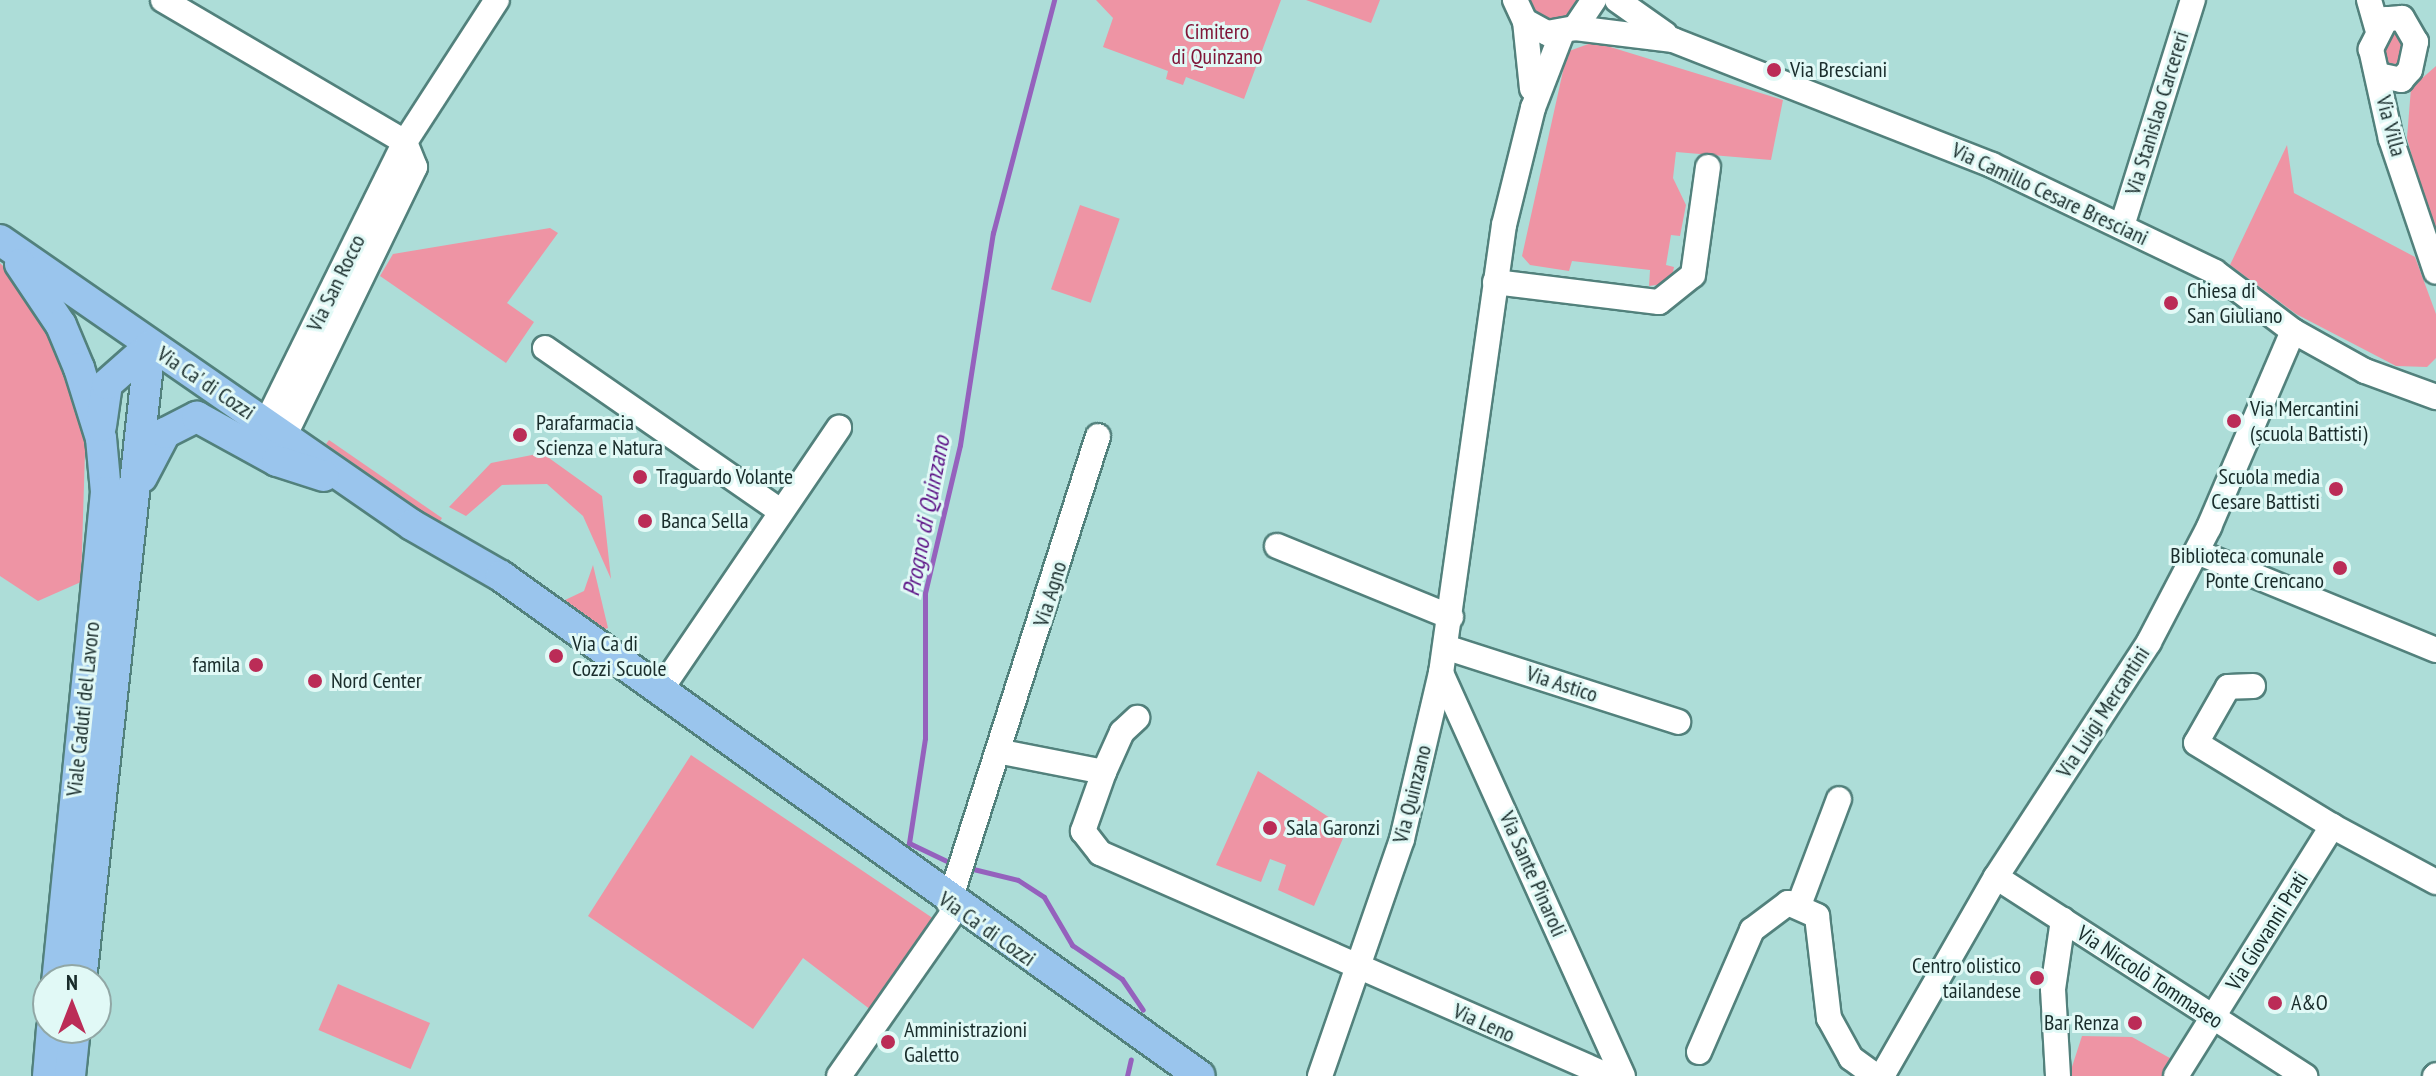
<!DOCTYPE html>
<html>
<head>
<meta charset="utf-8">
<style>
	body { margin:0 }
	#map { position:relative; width:2436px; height:1076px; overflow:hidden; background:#adddd8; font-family:"PT Sans Narrow",sans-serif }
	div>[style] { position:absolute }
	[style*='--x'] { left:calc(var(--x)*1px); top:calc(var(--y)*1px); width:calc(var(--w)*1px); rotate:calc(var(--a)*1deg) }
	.green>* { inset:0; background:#ee94a4; transform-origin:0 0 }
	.round { border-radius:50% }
	.stream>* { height:5px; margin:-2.5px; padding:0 2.5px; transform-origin:2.5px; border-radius:2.5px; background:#9561bd }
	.roads { filter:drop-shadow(2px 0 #52817c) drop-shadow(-2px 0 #52817c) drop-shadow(0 2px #52817c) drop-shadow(0 -2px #52817c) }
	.minor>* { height:24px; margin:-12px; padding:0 12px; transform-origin:12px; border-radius:12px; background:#fff }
	.major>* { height:30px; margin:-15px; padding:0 15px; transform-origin:15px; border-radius:15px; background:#9ac5ed }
	.dots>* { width:22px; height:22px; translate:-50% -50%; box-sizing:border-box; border:4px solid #e1f9f6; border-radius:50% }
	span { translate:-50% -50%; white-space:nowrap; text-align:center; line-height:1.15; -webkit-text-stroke:6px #e1f9f6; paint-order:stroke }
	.park-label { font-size:22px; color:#801638 }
	.poi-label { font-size:22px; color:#192c2b }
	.left { translate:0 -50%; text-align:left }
	.right { translate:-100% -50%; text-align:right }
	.street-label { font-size:22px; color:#192c2b }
	.water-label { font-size:24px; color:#5d1487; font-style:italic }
	.north { position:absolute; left:32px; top:964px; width:80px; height:80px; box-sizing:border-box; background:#e1f9f6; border:2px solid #91a7a5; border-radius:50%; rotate:0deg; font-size:22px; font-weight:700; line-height:32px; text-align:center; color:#192c2b }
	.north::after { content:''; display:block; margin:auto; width:28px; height:36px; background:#bb2c57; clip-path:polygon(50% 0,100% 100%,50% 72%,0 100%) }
</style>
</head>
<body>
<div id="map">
	<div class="green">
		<div style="clip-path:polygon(1096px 0,1281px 0,1244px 99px,1186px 77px,1183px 85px,1166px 79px,1168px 71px,1103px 47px,1113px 18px)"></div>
		<div style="clip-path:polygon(1306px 0,1380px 0,1371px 23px)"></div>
		<div style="clip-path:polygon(1525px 0,1580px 0,1565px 19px,1547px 22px)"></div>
		<div class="round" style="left:2379px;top:34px;width:30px;height:30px"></div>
		<div style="clip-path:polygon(1594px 42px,1783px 100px,1771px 160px,1676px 152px,1673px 178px,1686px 205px,1680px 236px,1671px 235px,1666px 265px,1674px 267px,1672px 277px,1663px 284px,1649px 286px,1650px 270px,1572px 261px,1569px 271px,1530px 265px,1522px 256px,1565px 62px,1569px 51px)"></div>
		<div style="clip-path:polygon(2436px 66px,2436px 246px,2407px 138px,2411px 88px)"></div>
		<div style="clip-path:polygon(2287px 145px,2294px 193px,2415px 257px,2436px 314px,2436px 358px,2427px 367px,2396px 366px,2296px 314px,2230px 265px)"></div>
		<div style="left:1080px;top:205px;width:42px;height:89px;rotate:19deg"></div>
		<div style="clip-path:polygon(550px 228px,558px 233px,507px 303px,534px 322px,506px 363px,380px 276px,393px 254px)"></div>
		<div style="clip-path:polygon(0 263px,40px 302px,86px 419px,81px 582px,38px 601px,0 576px)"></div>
		<div style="clip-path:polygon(329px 440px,442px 518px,439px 523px,326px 444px)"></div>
		<div style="clip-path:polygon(542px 453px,602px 496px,611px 579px,583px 516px,547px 484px,502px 485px,466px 516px,449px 507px,491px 463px)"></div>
		<div style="clip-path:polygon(593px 565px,608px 628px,605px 629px,565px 600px,584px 591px)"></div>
		<div style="clip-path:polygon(691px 755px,937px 921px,871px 1010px,803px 958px,753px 1029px,588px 916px)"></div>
		<div style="clip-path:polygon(1258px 771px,1347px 829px,1314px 906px,1278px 890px,1286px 865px,1270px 859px,1261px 882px,1216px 865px)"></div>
		<div style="left:338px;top:984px;width:100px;height:50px;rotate:23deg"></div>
		<div style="clip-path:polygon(2082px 1036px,2132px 1037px,2177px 1062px,2168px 1076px,2069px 1076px)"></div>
	</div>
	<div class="stream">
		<div style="--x:955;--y:865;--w:51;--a:-154.4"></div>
		<div style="--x:909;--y:843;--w:106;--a:-81.3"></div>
		<div style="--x:925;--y:738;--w:145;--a:-90"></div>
		<div style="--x:925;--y:593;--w:152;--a:-76.7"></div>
		<div style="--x:960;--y:445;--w:215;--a:-81.2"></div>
		<div style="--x:993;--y:233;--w:241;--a:-75.3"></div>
		<div style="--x:969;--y:868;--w:50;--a:13.8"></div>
		<div style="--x:1018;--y:880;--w:31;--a:33"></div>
		<div style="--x:1044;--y:897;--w:56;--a:59.7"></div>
		<div style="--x:1072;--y:945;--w:60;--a:34.2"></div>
		<div style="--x:1122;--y:979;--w:37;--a:56"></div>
		<div style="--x:1127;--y:1076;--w:17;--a:-77"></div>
	</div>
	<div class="roads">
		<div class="minor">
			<div style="--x:163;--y:0;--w:281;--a:30.4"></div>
			<div style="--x:1515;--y:0;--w:23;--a:65"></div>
			<div style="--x:1525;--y:21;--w:25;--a:29"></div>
			<div style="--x:1547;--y:33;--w:28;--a:-10"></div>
			<div style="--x:1575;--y:28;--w:34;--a:-56"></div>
			<div style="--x:1617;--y:0;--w:59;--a:35.3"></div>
			<div style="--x:2369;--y:0;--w:29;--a:74"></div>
			<div style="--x:1525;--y:21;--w:68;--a:84.1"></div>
			<div style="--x:1575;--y:28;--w:99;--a:7"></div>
			<div style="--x:1673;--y:40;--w:343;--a:21.4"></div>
			<div style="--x:1992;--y:165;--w:247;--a:25.6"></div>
			<div style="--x:2215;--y:272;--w:98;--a:37.1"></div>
			<div style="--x:2293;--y:331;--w:82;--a:29.1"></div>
			<div style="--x:2365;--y:371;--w:76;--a:20.1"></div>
			<div style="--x:2378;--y:75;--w:24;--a:12"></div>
			<div style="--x:2401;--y:80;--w:13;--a:-48"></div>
			<div style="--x:2410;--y:70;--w:29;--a:-78"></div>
			<div style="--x:2416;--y:42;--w:28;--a:-120"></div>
			<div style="--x:2402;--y:18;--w:16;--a:176"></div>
			<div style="--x:2386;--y:19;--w:34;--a:117"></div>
			<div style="--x:2371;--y:49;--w:92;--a:77.5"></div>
			<div style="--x:2391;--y:139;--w:140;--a:71.3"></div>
			<div style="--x:2122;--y:226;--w:237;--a:-72.6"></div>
			<div style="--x:1495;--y:282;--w:165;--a:7"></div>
			<div style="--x:1659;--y:302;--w:43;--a:-38.5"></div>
			<div style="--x:1693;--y:275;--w:109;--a:-82.1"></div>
			<div style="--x:545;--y:348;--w:286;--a:34.7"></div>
			<div style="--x:266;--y:423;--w:313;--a:-63.7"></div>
			<div style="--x:405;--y:142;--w:169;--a:-57.1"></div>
			<div style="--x:284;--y:437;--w:300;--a:-64.1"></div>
			<div style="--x:415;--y:167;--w:27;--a:-112"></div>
			<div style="--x:1277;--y:546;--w:188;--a:22.2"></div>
			<div style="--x:2197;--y:552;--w:258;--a:22.3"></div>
			<div style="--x:1445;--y:647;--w:245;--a:17.8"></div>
			<div style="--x:1441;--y:673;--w:442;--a:65.7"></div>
			<div style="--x:2253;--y:686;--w:25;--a:178"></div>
			<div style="--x:2228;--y:687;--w:64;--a:119.7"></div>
			<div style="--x:2196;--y:743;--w:159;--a:31.4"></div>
			<div style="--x:662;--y:688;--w:315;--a:-55.8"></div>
			<div style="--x:1002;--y:752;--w:104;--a:11.1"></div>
			<div style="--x:1104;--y:772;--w:44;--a:-65.8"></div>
			<div style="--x:1122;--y:732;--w:21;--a:-43"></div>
			<div style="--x:1104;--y:772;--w:63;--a:109.6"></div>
			<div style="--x:1083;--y:831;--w:28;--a:52"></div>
			<div style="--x:1100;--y:853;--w:556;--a:23.66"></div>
			<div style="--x:1996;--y:877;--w:368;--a:32.8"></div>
			<div style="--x:949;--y:903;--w:490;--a:-72.3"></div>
			<div style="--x:1799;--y:905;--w:113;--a:-69.3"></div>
			<div style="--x:1699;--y:1052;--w:133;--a:-66.5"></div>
			<div style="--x:1752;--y:930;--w:45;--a:-36.9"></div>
			<div style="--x:1788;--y:903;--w:32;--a:24"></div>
			<div style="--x:1817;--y:916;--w:103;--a:83.3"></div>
			<div style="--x:1829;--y:1018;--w:46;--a:61.2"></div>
			<div style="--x:1851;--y:1058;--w:31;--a:36"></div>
			<div style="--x:839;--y:1076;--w:205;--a:-55.1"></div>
			<div style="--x:1320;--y:1076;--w:251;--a:-70.9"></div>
			<div style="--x:1402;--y:839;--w:171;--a:-76.8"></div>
			<div style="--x:1441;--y:673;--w:452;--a:-82"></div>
			<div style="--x:1504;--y:225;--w:121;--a:-76.1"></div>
			<div style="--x:1533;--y:108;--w:80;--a:-68.9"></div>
			<div style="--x:1882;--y:1076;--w:229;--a:-60.2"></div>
			<div style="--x:1996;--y:877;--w:280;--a:-56.9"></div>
			<div style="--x:2149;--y:642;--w:130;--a:-62.4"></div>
			<div style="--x:2209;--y:527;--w:213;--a:-66.8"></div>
			<div style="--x:2058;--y:1076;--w:87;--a:-93.3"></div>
			<div style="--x:2053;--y:989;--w:70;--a:-81.8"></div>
			<div style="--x:2176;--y:1076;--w:295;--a:-58"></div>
			<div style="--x:2332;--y:826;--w:118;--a:28.3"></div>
			<div style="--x:2435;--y:1076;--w:1;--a:-45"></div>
		</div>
		<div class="major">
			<div style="--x:0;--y:240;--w:501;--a:34.67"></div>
			<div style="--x:412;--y:525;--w:103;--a:29.8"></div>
			<div style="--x:501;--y:576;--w:859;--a:35.58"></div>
			<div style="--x:20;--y:264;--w:73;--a:56.1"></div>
			<div style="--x:61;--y:325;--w:47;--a:67.3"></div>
			<div style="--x:79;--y:368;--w:73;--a:72.6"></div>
			<div style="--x:101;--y:438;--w:54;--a:84.7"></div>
			<div style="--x:106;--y:492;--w:490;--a:95.7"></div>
			<div style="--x:101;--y:426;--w:42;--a:-81.9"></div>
			<div style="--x:107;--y:384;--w:57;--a:-41.5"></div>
			<div style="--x:142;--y:477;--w:50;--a:-62.4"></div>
			<div style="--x:165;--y:433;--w:36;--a:-27"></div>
			<div style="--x:197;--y:417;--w:91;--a:28.8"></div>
			<div style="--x:277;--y:461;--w:49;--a:17.7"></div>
			<div style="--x:81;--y:980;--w:638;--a:-83.79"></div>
			<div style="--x:48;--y:1076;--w:48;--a:-85.2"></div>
			<div style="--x:70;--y:1076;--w:48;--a:-84.1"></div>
		</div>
	</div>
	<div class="dots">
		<div style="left:1774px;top:70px;background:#bb2c57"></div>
		<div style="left:2171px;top:303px;background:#bb2c57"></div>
		<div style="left:2234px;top:421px;background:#bb2c57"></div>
		<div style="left:520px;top:435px;background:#bb2c57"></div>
		<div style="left:640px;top:477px;background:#bb2c57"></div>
		<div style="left:2336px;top:489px;background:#bb2c57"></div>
		<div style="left:645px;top:521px;background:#bb2c57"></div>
		<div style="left:2340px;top:568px;background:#bb2c57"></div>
		<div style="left:556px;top:656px;background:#bb2c57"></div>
		<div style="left:256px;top:665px;background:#bb2c57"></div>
		<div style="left:315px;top:681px;background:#bb2c57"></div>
		<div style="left:1270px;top:828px;background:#bb2c57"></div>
		<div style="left:2037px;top:978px;background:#bb2c57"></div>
		<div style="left:2275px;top:1003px;background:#bb2c57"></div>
		<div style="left:2135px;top:1023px;background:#bb2c57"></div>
		<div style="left:888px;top:1042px;background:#bb2c57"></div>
	</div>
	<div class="park-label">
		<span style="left:1217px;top:44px">Cimitero<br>di Quinzano</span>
	</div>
	<div class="poi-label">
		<span class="left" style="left:1790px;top:70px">Via Bresciani</span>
		<span class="left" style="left:2187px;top:303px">Chiesa di<br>San Giuliano</span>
		<span class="left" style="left:2250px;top:421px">Via Mercantini<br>(scuola Battisti)</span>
		<span class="left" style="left:536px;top:435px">Parafarmacia<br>Scienza e Natura</span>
		<span class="right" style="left:2320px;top:489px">Scuola media<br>Cesare Battisti</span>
		<span class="left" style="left:656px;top:477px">Traguardo Volante</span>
		<span class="left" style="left:661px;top:521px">Banca Sella</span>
		<span class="right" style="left:2324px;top:568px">Biblioteca comunale<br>Ponte Crencano</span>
		<span class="left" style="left:572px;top:656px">Via Ca di<br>Cozzi Scuole</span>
		<span class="right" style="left:240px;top:665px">famila</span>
		<span class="left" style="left:331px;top:681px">Nord Center</span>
		<span class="left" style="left:1286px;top:828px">Sala Garonzi</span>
		<span class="right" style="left:2021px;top:978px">Centro olistico<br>tailandese</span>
		<span class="left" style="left:2291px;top:1003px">A&amp;O</span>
		<span class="right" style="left:2119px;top:1023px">Bar Renza</span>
		<span class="left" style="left:904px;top:1042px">Amministrazioni<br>Galetto</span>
	</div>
	<div class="street-label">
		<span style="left:2157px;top:113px;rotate:-73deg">Via Stanislao Carcereri</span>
		<span style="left:2391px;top:126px;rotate:75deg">Via Villa</span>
		<span style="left:2050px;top:194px;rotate:25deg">Via Camillo Cesare Bresciani</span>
		<span style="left:336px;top:283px;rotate:-64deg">Via San Rocco</span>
		<span style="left:206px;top:383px;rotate:34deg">Via Ca' di Cozzi</span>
		<span style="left:1050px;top:594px;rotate:-73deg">Via Agno</span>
		<span style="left:1562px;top:684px;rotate:18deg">Via Astico</span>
		<span style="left:83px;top:709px;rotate:-84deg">Viale Caduti del Lavoro</span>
		<span style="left:2103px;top:712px;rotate:-57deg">Via Luigi Mercantini</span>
		<span style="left:1412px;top:794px;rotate:-76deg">Via Quinzano</span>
		<span style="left:1533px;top:874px;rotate:66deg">Via Sante Pinaroli</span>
		<span style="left:987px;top:929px;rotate:35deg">Via Ca' di Cozzi</span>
		<span style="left:2267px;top:931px;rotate:-58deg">Via Giovanni Prati</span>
		<span style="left:2150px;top:977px;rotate:33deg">Via Niccolò Tommaseo</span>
		<span style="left:1484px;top:1023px;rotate:24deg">Via Leno</span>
	</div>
	<div class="water-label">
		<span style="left:926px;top:516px;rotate:-79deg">Progno di Quinzano</span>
	</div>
	<div class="north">N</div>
</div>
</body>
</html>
